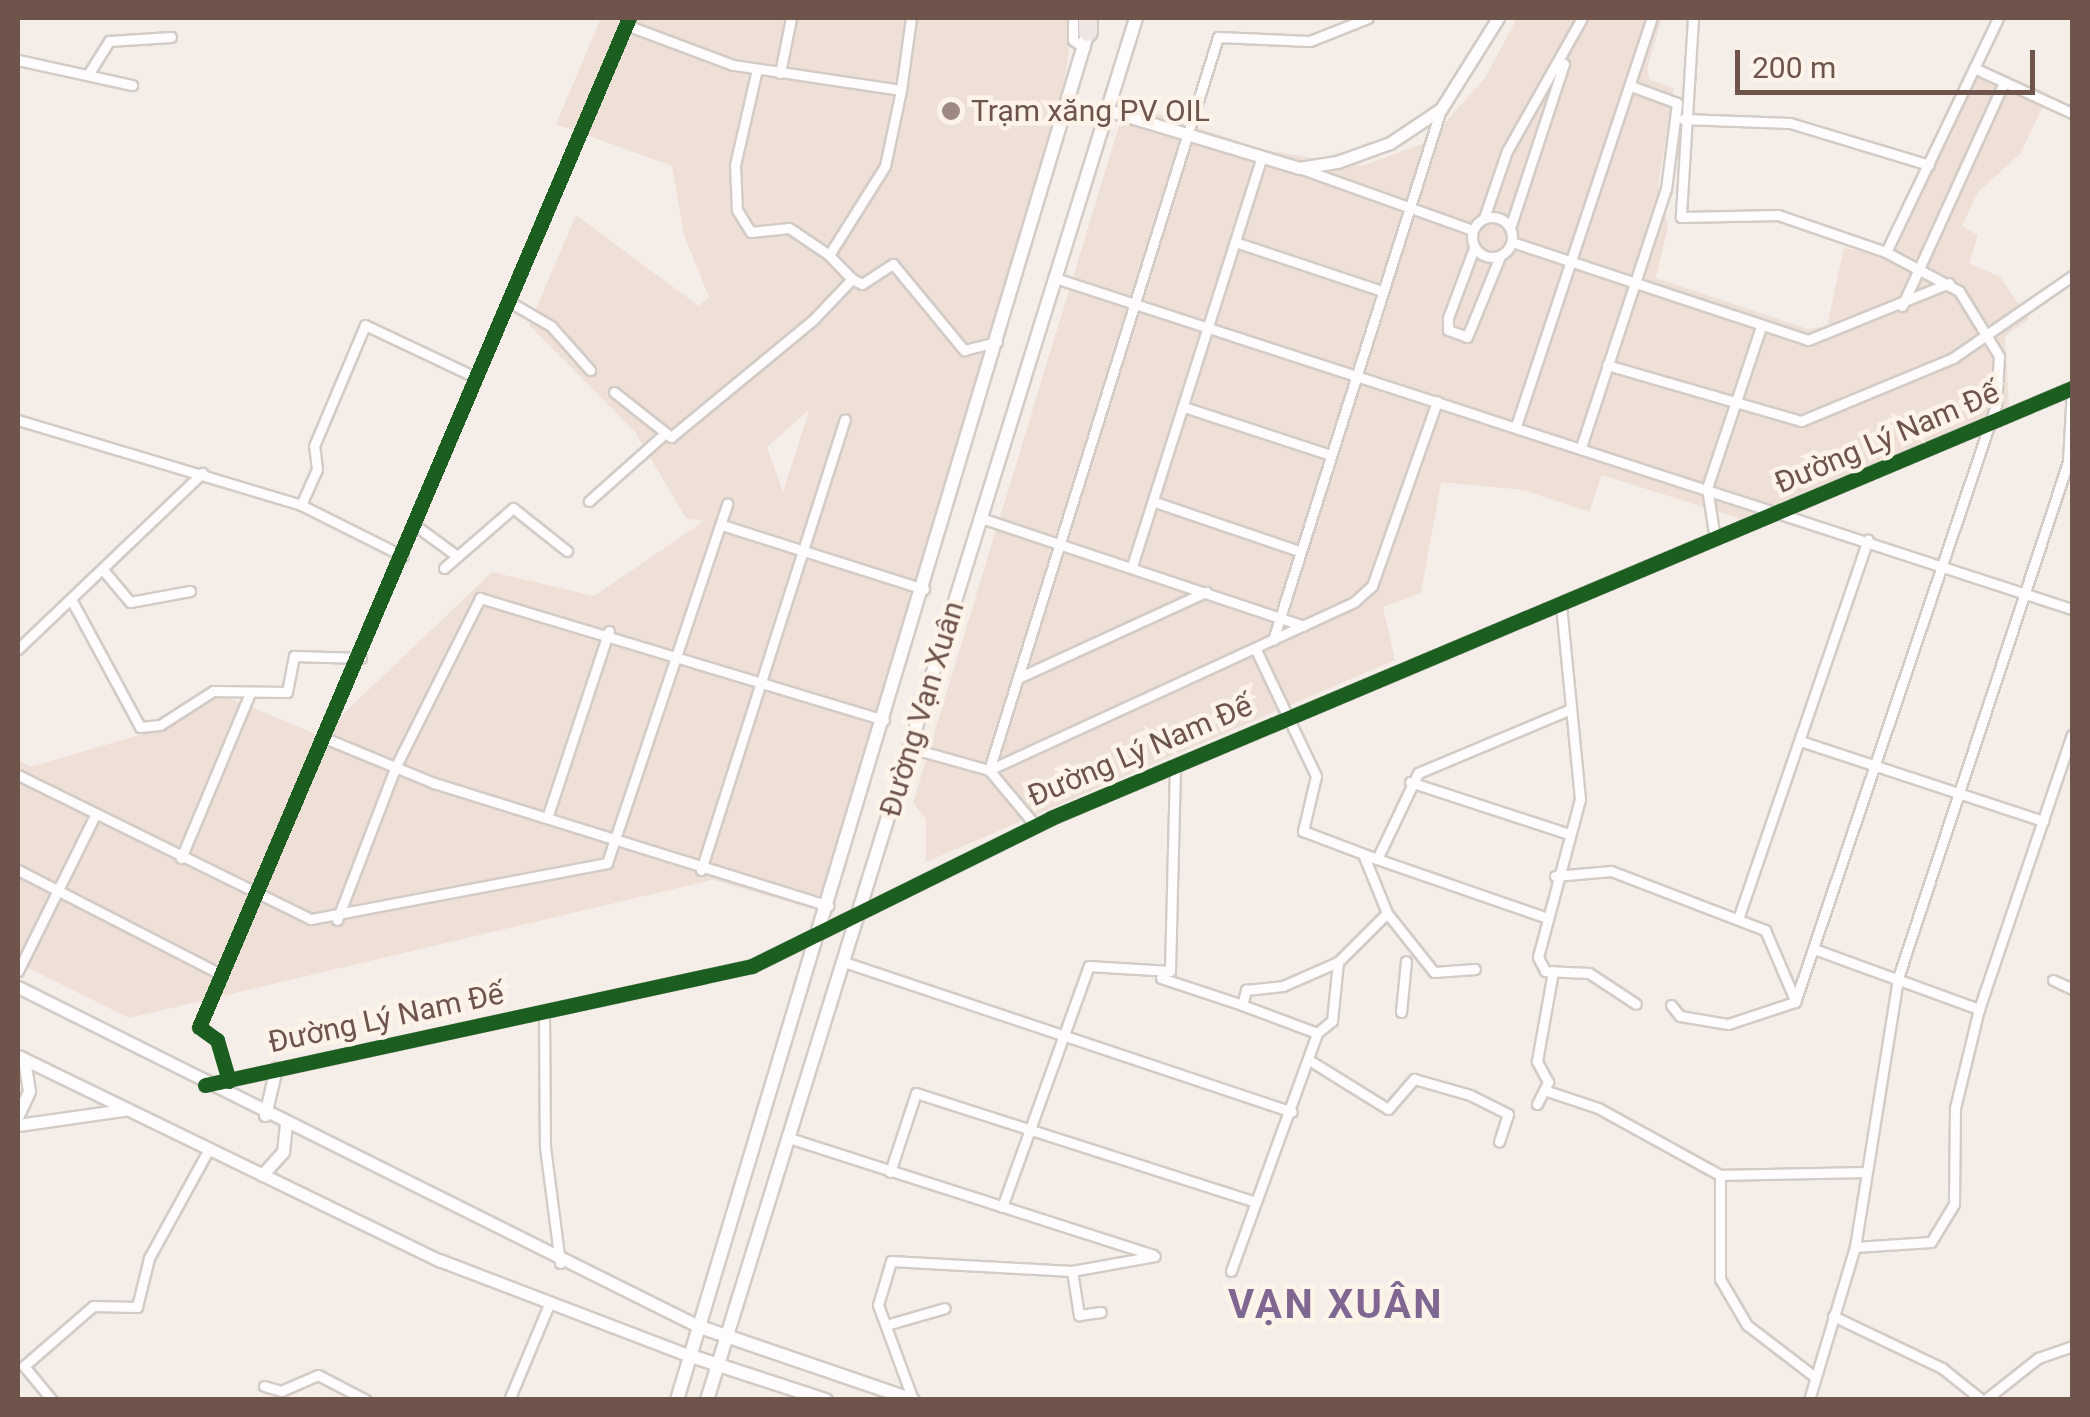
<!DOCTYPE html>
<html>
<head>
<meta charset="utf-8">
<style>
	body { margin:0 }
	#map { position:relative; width:2090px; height:1417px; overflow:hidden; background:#f5eee8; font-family:Roboto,sans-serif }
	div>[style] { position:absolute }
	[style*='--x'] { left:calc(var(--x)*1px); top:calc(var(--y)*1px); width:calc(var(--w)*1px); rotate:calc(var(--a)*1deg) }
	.residential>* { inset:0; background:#eee0d6 }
	.roads { filter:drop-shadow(2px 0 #d3cbc6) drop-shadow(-2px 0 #d3cbc6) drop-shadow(0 2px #d3cbc6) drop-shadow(0 -2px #d3cbc6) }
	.minor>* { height:9px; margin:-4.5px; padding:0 4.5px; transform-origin:4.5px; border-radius:4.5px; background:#fefcfc }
	.minor>.ring { margin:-4.5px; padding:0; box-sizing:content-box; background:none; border:9px solid #fefcfc; border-radius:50% }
	.tertiary>* { height:11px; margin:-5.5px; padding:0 5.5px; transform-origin:5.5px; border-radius:5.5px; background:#fefcfc }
	.secondary>* { height:12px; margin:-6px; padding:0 6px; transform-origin:6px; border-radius:6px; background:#fefcfc }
	.motorway>* { height:18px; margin:-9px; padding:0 9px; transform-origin:9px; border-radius:9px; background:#efe6e4 }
	.cycleway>* { height:15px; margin:-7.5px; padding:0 7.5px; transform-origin:7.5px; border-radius:7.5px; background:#1b5e20 }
	.dots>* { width:28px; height:28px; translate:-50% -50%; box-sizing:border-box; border:5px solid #fdf3e8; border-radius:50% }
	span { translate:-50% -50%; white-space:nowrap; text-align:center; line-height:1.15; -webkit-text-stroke:9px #fdf3e8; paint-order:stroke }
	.poi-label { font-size:30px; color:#6f544b }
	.left { translate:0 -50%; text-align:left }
	.street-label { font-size:30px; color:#6f544b }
	.district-label { font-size:40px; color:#7f6792; font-weight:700; letter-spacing:2.5px }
	.frame { position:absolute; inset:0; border:20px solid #6f544b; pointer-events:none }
	.scale { position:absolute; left:1735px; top:50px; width:300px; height:45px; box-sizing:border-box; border:5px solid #6f544b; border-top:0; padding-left:12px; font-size:30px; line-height:35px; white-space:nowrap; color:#6f544b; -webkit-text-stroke:8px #fdf3e8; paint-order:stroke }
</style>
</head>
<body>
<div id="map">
	<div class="residential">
		<div style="clip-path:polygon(evenodd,601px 18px,1074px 18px,1063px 89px,817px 910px,712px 880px,129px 1018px,18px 963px,18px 759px,30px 767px,153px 731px,213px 691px,320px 736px,492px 572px,594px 596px,704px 521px,686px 518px,635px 432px,529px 325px,576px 215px,699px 306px,709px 297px,684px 235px,672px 166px,556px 124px,601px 18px,808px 411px,809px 411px,783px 492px,767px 447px,808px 411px)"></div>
		<div style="clip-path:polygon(1517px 18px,1662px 18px,1647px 69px,1650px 80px,1674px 88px,1658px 185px,1668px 227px,1656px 278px,1808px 329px,1827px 326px,1844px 248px,1887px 256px,1982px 64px,2049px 94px,2020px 154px,1978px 192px,1962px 226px,1978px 235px,1969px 263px,2000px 277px,2029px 319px,2005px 336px,2009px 408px,1741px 519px,1602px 475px,1589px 512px,1524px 490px,1441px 482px,1421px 593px,1383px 607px,1395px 660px,926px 862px,926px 819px,913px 803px,1126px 103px,1264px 150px,1362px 166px,1427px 142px,1485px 78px)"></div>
	</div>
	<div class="roads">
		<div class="minor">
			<div style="--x:1073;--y:18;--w:22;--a:90"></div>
			<div style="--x:1073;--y:40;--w:14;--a:34"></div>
			<div style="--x:1693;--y:18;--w:199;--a:93.5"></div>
			<div style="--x:1681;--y:217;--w:97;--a:-1.2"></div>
			<div style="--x:1778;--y:215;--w:114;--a:18.9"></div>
			<div style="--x:1886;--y:252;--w:259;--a:-64.4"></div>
			<div style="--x:18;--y:60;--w:117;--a:12.4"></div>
			<div style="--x:1974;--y:68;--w:108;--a:24.7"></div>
			<div style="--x:757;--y:69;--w:98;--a:102.9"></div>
			<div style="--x:735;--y:165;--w:45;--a:87.5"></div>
			<div style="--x:737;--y:210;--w:26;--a:58"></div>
			<div style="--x:751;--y:232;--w:38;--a:-6"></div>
			<div style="--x:789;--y:228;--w:48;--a:34"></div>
			<div style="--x:89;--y:73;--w:38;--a:-58"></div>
			<div style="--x:109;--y:41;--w:62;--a:-3.7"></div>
			<div style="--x:780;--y:73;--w:56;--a:-78.7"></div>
			<div style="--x:901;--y:90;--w:73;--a:-82.1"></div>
			<div style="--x:1683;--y:119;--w:107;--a:2.1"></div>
			<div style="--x:1790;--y:123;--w:145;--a:16.8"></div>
			<div style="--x:1302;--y:169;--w:181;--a:19.7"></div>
			<div class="ring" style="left:1472px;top:217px;width:31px;height:31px"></div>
			<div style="--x:1484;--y:218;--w:71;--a:-71.1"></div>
			<div style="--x:1507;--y:151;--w:153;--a:-60.6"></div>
			<div style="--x:1510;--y:228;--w:173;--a:-71.8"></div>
			<div style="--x:1235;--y:242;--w:155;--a:18.4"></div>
			<div style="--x:1512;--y:242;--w:312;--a:18.3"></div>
			<div style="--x:1808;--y:340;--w:152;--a:-22"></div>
			<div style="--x:1474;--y:248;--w:75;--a:110.4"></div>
			<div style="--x:1448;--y:318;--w:12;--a:90"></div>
			<div style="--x:1448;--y:330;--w:20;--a:20"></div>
			<div style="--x:1467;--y:337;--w:87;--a:-67.8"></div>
			<div style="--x:1055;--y:278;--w:1070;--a:18.03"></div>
			<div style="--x:852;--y:279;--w:11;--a:27"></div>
			<div style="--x:862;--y:284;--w:37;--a:-33"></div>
			<div style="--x:893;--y:264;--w:112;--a:50.5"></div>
			<div style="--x:964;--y:350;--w:34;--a:-14"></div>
			<div style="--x:508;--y:301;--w:50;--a:30.2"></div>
			<div style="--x:551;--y:326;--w:59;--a:48.4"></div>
			<div style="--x:1902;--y:306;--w:246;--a:-65.5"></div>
			<div style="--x:1607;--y:365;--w:202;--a:16.1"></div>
			<div style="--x:1801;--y:421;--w:165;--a:-22.5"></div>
			<div style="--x:1953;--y:358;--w:145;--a:-34.6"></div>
			<div style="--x:614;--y:392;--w:73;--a:38.3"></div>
			<div style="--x:671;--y:437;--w:184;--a:-39.5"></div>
			<div style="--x:813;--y:320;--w:57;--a:-46.4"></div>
			<div style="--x:852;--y:279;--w:33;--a:-134"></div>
			<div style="--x:829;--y:255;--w:105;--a:-57.8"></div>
			<div style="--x:885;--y:166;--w:78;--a:-78.1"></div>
			<div style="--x:901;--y:90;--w:170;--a:-171.5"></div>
			<div style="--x:733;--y:65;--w:114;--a:-159.5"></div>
			<div style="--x:1184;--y:407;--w:151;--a:18.1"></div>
			<div style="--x:18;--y:420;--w:295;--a:16.7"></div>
			<div style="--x:301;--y:505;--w:114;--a:26.6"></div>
			<div style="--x:1516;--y:426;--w:430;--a:-71.6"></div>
			<div style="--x:1581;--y:447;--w:272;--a:-71.8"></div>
			<div style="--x:1666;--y:189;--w:87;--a:-82.7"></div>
			<div style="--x:1677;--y:103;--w:49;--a:-159.7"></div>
			<div style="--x:589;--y:501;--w:98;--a:-41.7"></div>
			<div style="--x:1155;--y:502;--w:149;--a:18.8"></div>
			<div style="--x:301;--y:505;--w:39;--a:-66"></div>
			<div style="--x:317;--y:469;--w:23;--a:-97"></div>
			<div style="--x:314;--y:446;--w:131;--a:-67.1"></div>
			<div style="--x:365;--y:325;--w:122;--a:25.3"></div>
			<div style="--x:981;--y:518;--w:340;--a:18.5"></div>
			<div style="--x:722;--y:525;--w:212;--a:17.6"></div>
			<div style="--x:416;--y:526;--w:51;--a:36.2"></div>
			<div style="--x:1715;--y:539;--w:52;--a:-98.9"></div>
			<div style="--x:1707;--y:488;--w:170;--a:-71.5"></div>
			<div style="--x:1132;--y:566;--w:427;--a:-72.4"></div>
			<div style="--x:444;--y:568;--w:91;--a:-41"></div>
			<div style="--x:513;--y:508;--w:69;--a:38.5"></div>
			<div style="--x:104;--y:571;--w:40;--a:50"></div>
			<div style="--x:130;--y:602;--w:61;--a:-10.4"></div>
			<div style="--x:72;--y:601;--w:143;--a:61.6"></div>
			<div style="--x:140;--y:727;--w:20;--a:-6"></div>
			<div style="--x:160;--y:725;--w:63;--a:-32.7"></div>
			<div style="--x:213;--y:691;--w:74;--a:0.8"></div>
			<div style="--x:287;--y:692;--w:37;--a:-79"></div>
			<div style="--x:294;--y:656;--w:67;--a:1.7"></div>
			<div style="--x:1561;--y:605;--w:195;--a:84.4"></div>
			<div style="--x:1580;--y:799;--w:163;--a:104.9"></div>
			<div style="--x:1538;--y:957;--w:16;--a:63"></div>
			<div style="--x:1545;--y:971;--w:44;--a:2.6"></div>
			<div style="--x:1589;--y:973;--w:56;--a:33.4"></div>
			<div style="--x:1273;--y:640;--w:557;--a:-72.44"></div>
			<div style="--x:1255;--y:648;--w:142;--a:64.5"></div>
			<div style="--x:1316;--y:776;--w:57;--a:103.3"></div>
			<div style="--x:1303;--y:831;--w:79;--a:20.7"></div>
			<div style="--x:1377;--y:859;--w:95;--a:-64.5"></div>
			<div style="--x:1418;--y:773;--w:166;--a:-22.7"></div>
			<div style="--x:18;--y:649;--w:255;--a:-43.7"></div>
			<div style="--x:1018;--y:678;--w:207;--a:-24.6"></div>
			<div style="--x:327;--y:739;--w:116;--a:22.4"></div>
			<div style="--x:434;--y:783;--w:413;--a:17.3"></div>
			<div style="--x:1803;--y:742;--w:253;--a:18.2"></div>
			<div style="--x:910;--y:748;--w:82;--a:15.6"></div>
			<div style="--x:989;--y:770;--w:402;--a:-24.7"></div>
			<div style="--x:1354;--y:602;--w:24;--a:-42"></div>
			<div style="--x:1372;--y:586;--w:196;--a:-70.6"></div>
			<div style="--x:18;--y:775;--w:326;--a:26.2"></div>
			<div style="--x:311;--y:919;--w:301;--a:-10.7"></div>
			<div style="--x:607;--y:863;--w:379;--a:-71.5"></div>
			<div style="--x:1410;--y:782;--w:167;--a:18.1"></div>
			<div style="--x:547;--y:818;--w:197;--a:-71.7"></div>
			<div style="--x:1035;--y:825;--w:72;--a:-129.9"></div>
			<div style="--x:989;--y:770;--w:768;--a:-72.65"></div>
			<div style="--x:1218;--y:37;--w:92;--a:2.5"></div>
			<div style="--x:1310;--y:41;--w:62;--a:-21.6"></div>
			<div style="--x:181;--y:858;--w:179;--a:-67.3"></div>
			<div style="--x:1377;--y:859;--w:175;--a:19.1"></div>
			<div style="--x:18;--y:870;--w:227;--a:27.2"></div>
			<div style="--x:701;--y:870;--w:473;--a:-72.3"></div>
			<div style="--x:1555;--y:876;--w:56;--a:-5.1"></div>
			<div style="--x:1611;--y:871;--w:165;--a:21"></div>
			<div style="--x:1765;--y:930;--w:76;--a:66.8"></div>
			<div style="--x:1387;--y:913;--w:75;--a:51.5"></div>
			<div style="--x:1434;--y:972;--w:41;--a:-4.2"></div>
			<div style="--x:1738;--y:919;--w:401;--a:-71.1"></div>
			<div style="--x:337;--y:920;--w:163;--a:-69.1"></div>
			<div style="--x:395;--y:768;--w:190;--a:-63.4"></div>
			<div style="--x:480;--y:598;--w:422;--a:16.8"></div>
			<div style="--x:1814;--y:949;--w:176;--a:20"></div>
			<div style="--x:844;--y:962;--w:472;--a:18.5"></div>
			<div style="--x:18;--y:971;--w:174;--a:-63.7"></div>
			<div style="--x:1161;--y:978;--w:85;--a:18.4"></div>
			<div style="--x:2053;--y:980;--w:21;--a:25"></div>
			<div style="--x:1671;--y:1005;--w:14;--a:51"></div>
			<div style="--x:1680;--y:1016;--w:49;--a:9.5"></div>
			<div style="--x:1728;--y:1024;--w:71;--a:-18.2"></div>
			<div style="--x:1795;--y:1002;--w:630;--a:-71.39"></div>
			<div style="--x:1996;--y:405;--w:49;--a:-86.5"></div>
			<div style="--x:1999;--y:356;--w:76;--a:-121.6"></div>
			<div style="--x:1959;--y:291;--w:83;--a:-151.9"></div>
			<div style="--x:1401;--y:1012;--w:51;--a:-84.4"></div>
			<div style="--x:544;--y:1013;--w:134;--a:89.6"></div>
			<div style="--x:545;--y:1147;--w:117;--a:82.6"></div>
			<div style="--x:1317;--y:1033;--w:19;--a:-39"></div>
			<div style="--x:1332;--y:1021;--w:59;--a:-84.2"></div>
			<div style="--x:1309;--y:1060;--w:93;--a:31.8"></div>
			<div style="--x:1388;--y:1109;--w:40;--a:-49"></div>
			<div style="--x:1414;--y:1079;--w:58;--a:15.9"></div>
			<div style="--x:1470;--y:1095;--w:42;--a:26.6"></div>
			<div style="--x:1508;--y:1114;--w:29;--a:108"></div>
			<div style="--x:229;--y:1081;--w:43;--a:-106.3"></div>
			<div style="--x:217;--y:1040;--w:22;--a:-144"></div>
			<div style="--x:199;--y:1027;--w:1097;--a:-66.92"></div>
			<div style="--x:1544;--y:1090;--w:57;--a:18.4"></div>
			<div style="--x:1598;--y:1108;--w:139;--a:28.8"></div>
			<div style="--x:1720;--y:1175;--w:141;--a:-1.2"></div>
			<div style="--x:1537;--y:1104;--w:25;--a:-63"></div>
			<div style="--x:1548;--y:1082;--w:24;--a:-118"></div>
			<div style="--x:1537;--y:1061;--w:91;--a:-79.9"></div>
			<div style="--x:789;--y:1138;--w:382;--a:17.8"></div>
			<div style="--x:890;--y:1172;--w:83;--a:-71.8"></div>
			<div style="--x:916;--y:1093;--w:356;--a:17.8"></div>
			<div style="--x:1720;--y:1175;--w:104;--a:90"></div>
			<div style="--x:1720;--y:1279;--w:53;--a:59.6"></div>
			<div style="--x:1747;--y:1325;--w:86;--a:37.4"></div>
			<div style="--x:1002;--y:1207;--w:256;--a:-70.2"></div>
			<div style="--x:1089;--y:966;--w:81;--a:3.5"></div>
			<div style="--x:1170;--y:971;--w:206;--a:-88.6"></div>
			<div style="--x:1855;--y:1247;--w:76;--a:-3.8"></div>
			<div style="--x:1931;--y:1242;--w:44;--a:-58.8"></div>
			<div style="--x:1954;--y:1204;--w:96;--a:-89.4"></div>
			<div style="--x:1955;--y:1108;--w:102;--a:-76.4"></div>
			<div style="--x:1979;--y:1009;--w:289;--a:-71.3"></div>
			<div style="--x:1072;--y:1271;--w:45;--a:81"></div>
			<div style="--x:1079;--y:1315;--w:22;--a:-8"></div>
			<div style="--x:1231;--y:1271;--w:253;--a:-70.1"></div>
			<div style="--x:1317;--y:1033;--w:80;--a:-159.5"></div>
			<div style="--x:1242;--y:1005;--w:16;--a:-75"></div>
			<div style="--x:1246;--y:990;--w:37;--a:-6"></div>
			<div style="--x:1283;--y:986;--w:60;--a:-23.6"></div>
			<div style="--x:1338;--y:962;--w:69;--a:-45"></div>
			<div style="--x:1387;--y:913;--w:64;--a:-112.1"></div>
			<div style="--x:1833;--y:1316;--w:121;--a:25.5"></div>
			<div style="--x:1942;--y:1368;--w:51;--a:38.7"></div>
			<div style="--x:886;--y:1325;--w:61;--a:-16.1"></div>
			<div style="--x:264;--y:1386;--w:18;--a:16"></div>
			<div style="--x:281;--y:1391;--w:40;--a:-23.4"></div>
			<div style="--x:318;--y:1375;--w:54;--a:27.5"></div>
			<div style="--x:52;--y:1400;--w:44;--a:-129.5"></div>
			<div style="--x:24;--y:1366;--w:91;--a:-41"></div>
			<div style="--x:93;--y:1306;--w:44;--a:1.3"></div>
			<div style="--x:137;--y:1307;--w:50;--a:-76.2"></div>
			<div style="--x:149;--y:1258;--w:124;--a:-61.2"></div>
			<div style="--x:509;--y:1400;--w:106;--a:-67.3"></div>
			<div style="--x:913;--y:1400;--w:101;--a:-110.2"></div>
			<div style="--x:878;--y:1305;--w:46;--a:-73.5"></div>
			<div style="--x:891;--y:1261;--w:181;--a:3.2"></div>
			<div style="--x:1072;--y:1271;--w:84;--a:-10.2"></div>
			<div style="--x:1809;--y:1400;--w:160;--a:-73.3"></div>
			<div style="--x:1855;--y:1247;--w:272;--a:-80.9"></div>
			<div style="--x:1898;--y:978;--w:543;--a:-71.77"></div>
			<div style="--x:2068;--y:462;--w:74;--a:-86.9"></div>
			<div style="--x:1985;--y:1400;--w:68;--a:-38.4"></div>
			<div style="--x:2038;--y:1358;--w:36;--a:-19"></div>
		</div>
		<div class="tertiary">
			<div style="--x:1107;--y:110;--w:201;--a:16.8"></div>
			<div style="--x:1299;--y:168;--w:38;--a:-9"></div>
			<div style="--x:1337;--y:162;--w:56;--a:-19.7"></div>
			<div style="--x:1390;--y:143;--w:61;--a:-33.7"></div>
			<div style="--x:1441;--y:109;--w:107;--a:-57.9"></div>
			<div style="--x:18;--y:987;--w:762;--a:26.5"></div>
			<div style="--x:18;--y:1056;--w:468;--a:25.9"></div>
			<div style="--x:439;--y:1260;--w:270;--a:20.9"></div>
			<div style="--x:205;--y:1085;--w:560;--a:-12.27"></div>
			<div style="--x:752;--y:966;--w:334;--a:-26.3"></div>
			<div style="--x:1051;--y:818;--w:1108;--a:-22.84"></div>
			<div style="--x:18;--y:1115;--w:26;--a:-65"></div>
			<div style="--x:29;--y:1091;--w:32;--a:-99"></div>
			<div style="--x:265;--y:1115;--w:48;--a:-76.8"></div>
			<div style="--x:18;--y:1125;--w:107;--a:-8.1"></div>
			<div style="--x:262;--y:1175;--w:31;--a:-48"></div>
			<div style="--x:283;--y:1152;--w:27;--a:-84"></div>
		</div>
		<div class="secondary">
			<div style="--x:700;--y:1327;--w:225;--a:18.9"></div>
			<div style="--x:691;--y:1356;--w:142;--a:18.1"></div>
			<div style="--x:677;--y:1400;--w:1436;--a:-73.28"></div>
			<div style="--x:707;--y:1400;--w:1447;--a:-72.75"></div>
		</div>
		<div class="motorway">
			<div style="--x:1088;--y:18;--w:14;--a:90"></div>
		</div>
	</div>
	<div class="cycleway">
		<div style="--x:229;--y:1081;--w:43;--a:-106.3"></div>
		<div style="--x:217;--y:1040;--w:22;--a:-144"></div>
		<div style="--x:199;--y:1027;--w:1097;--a:-66.92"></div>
		<div style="--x:205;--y:1085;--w:560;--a:-12.27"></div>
		<div style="--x:752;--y:966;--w:334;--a:-26.3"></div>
		<div style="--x:1051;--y:818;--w:1108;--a:-22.84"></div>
	</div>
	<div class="dots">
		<div style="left:951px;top:111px;background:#9e8a82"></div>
	</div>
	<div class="poi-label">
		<span class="left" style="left:971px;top:111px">Trạm xăng PV OIL</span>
	</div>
	<div class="street-label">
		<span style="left:1887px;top:438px;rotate:-23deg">Đường Lý Nam Đế</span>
		<span style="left:922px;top:709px;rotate:-73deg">Đường Vạn Xuân</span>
		<span style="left:1140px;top:751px;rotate:-23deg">Đường Lý Nam Đế</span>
		<span style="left:386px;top:1018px;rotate:-12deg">Đường Lý Nam Đế</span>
	</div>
	<div class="district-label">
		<span style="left:1336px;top:1305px">VẠN XUÂN</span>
	</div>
	<div class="frame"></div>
	<div class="scale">200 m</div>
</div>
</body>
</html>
